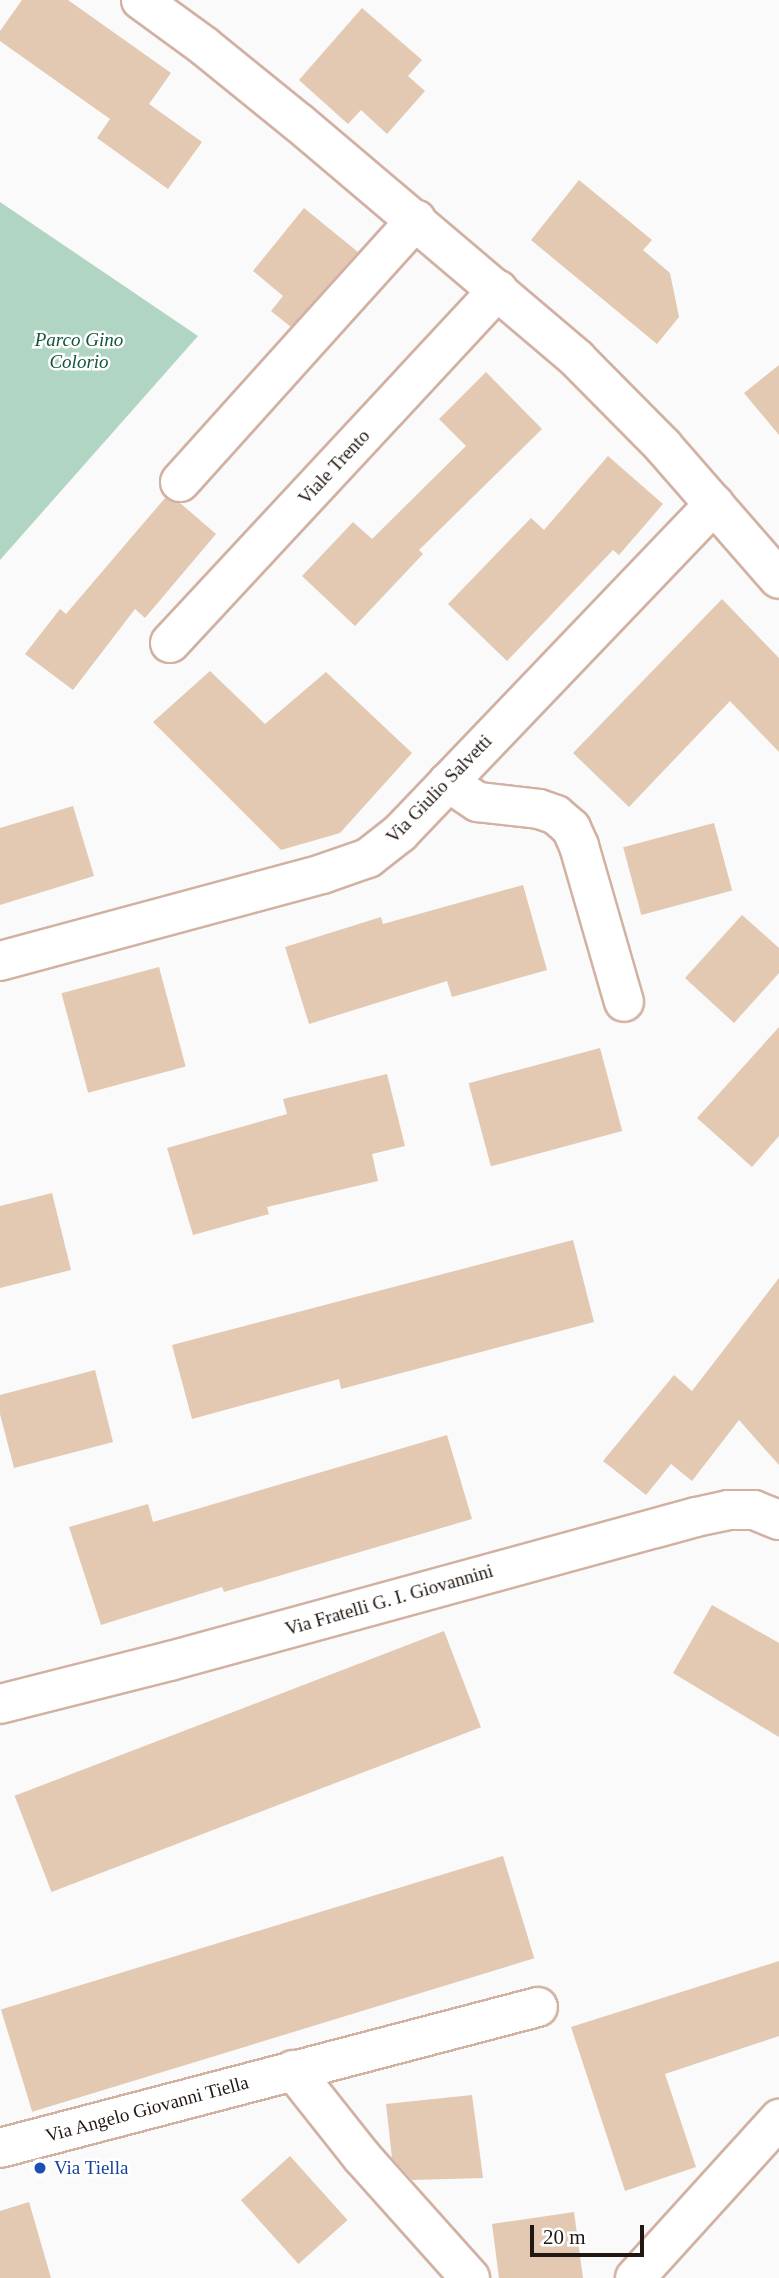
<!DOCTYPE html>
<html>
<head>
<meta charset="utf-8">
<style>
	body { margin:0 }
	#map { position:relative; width:779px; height:2278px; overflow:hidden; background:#fafafa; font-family:Georgia,serif }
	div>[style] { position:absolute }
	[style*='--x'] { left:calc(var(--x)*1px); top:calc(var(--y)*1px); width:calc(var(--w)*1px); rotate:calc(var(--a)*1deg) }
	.green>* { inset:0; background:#b0d5c3 }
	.building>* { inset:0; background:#e3c8b2; transform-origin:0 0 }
	.roads { filter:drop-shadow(2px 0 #d2b1a3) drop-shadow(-2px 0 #d2b1a3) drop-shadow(0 2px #d2b1a3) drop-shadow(0 -2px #d2b1a3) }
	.street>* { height:38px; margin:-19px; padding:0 19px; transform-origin:19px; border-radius:19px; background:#fff }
	.dots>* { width:19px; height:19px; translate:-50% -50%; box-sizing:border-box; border:4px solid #fff; border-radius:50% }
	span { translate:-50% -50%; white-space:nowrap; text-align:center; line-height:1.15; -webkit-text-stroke:5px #fff; paint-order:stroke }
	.park-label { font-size:19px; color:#11563d; font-style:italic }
	.street-label { font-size:19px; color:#221712 }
	.transit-label { font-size:19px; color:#164399 }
	.left { translate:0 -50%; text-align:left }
	.scale { position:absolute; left:530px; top:2225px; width:114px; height:32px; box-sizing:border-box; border:4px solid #221712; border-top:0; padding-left:9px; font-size:21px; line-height:24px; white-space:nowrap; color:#221712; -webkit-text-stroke:5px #fff; paint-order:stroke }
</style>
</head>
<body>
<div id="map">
	<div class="green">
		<div style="clip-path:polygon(0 202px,198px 336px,0 560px)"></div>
	</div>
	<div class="building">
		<div style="clip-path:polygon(22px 0,68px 0,171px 73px,149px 104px,202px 142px,168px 189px,97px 138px,110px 119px,0 41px,0 31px)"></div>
		<div style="clip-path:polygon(362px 8px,422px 60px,408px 76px,425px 91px,387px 134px,361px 110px,348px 124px,299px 80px)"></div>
		<div style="clip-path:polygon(579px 180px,652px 240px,643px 250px,670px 273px,679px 317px,657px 344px,531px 240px)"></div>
		<div style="clip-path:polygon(304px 208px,358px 252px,291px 327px,271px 311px,283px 296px,253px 271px)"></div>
		<div style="clip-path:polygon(779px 365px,779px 435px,744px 393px)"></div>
		<div style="clip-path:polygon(486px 372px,542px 429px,419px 550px,423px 554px,355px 626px,302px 576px,353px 522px,372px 539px,466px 446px,439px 419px)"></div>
		<div style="clip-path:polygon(608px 456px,663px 504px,619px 555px,613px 550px,507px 661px,448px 604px,531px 518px,544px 530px)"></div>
		<div style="clip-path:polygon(165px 498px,180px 503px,216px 534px,145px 618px,135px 609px,73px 690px,25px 654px,60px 609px,66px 614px)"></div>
		<div style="clip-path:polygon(722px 599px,779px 658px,779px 752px,730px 701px,629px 807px,573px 753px)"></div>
		<div style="clip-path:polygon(210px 671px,265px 724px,326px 672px,412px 753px,340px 833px,281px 850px,153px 722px)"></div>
		<div style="clip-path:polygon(73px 806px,94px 876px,0 905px,0 828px)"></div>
		<div style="left:714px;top:823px;width:70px;height:94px;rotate:75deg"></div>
		<div style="clip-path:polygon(523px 885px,547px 970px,452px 997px,447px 981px,309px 1024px,285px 947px,381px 917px,383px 924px)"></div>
		<div style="clip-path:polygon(742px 915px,779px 948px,779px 973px,734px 1023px,685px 978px)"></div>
		<div style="left:159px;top:967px;width:103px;height:101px;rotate:75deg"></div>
		<div style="clip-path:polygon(779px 1027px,779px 1136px,752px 1167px,697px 1118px)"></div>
		<div style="left:600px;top:1048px;width:86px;height:136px;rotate:75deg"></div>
		<div style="clip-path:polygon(387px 1074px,405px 1146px,372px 1154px,378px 1181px,267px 1207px,269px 1214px,193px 1235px,167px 1148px,287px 1114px,283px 1099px)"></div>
		<div style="clip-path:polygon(52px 1193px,71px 1270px,0 1288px,0 1206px)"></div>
		<div style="clip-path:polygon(573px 1240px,594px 1322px,341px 1389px,339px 1379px,192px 1419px,172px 1345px)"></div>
		<div style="clip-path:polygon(779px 1278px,779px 1465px,739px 1420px,692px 1481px,671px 1464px,646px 1495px,603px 1461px,674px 1375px,692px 1391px)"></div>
		<div style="clip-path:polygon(95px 1370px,113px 1442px,14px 1468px,0 1414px,0 1395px)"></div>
		<div style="clip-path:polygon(447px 1435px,472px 1519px,224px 1592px,222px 1587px,101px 1625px,69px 1527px,148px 1504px,153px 1522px)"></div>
		<div style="clip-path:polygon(712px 1605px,779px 1643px,779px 1737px,673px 1673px)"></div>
		<div style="left:444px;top:1631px;width:103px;height:460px;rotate:69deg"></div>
		<div style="left:503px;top:1856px;width:107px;height:525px;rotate:73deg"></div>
		<div style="clip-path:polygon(779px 1961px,779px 2036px,665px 2074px,696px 2167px,625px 2191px,571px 2027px)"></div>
		<div style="clip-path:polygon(472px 2095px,483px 2178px,412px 2180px,392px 2158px,386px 2104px)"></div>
		<div style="left:290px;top:2156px;width:86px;height:66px;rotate:48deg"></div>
		<div style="clip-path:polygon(29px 2202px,51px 2278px,0 2278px,0 2211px)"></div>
		<div style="clip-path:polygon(574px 2212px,583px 2278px,499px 2278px,492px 2224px)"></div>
	</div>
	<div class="roads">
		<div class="street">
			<div style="--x:141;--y:0;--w:78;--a:36.1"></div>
			<div style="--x:204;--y:46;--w:121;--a:39"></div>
			<div style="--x:298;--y:122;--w:366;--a:40.3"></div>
			<div style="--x:577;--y:359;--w:122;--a:45.3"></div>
			<div style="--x:663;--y:446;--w:176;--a:48.9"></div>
			<div style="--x:180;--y:482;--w:353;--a:-48"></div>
			<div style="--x:170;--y:643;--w:482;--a:-47.1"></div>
			<div style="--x:448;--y:782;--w:36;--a:34"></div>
			<div style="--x:478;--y:802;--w:61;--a:6.5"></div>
			<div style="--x:539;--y:809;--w:18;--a:19"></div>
			<div style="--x:556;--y:815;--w:20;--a:41"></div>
			<div style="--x:571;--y:828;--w:20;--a:66"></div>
			<div style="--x:579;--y:846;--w:162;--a:73.9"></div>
			<div style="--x:0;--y:961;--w:334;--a:-15.1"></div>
			<div style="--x:322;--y:874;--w:49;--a:-19.2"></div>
			<div style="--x:368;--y:858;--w:41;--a:-38"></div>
			<div style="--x:400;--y:833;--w:455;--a:-46.3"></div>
			<div style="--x:0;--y:1704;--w:175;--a:-14.2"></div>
			<div style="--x:170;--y:1661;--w:545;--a:-15.31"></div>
			<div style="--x:696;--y:1517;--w:33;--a:-12"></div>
			<div style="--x:728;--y:1510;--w:26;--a:0"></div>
			<div style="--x:754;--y:1510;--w:27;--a:22"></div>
			<div style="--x:293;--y:2070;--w:111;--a:51.6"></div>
			<div style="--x:362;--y:2157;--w:162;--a:48.2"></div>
			<div style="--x:0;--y:2148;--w:556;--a:-14.69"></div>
			<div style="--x:635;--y:2278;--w:215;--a:-47.8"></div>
		</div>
	</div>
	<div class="dots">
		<div style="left:40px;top:2168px;background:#1a4fb4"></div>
	</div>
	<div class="park-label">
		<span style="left:79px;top:351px">Parco Gino<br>Colorio</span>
	</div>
	<div class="street-label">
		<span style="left:334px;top:467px;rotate:-47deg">Viale Trento</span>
		<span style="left:439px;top:789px;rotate:-46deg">Via Giulio Salvetti</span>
		<span style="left:389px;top:1600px;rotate:-16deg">Via Fratelli G. I. Giovannini</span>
		<span style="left:147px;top:2109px;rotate:-15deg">Via Angelo Giovanni Tiella</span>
	</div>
	<div class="transit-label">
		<span class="left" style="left:54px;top:2168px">Via Tiella</span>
	</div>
	<div class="scale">20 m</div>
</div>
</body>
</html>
